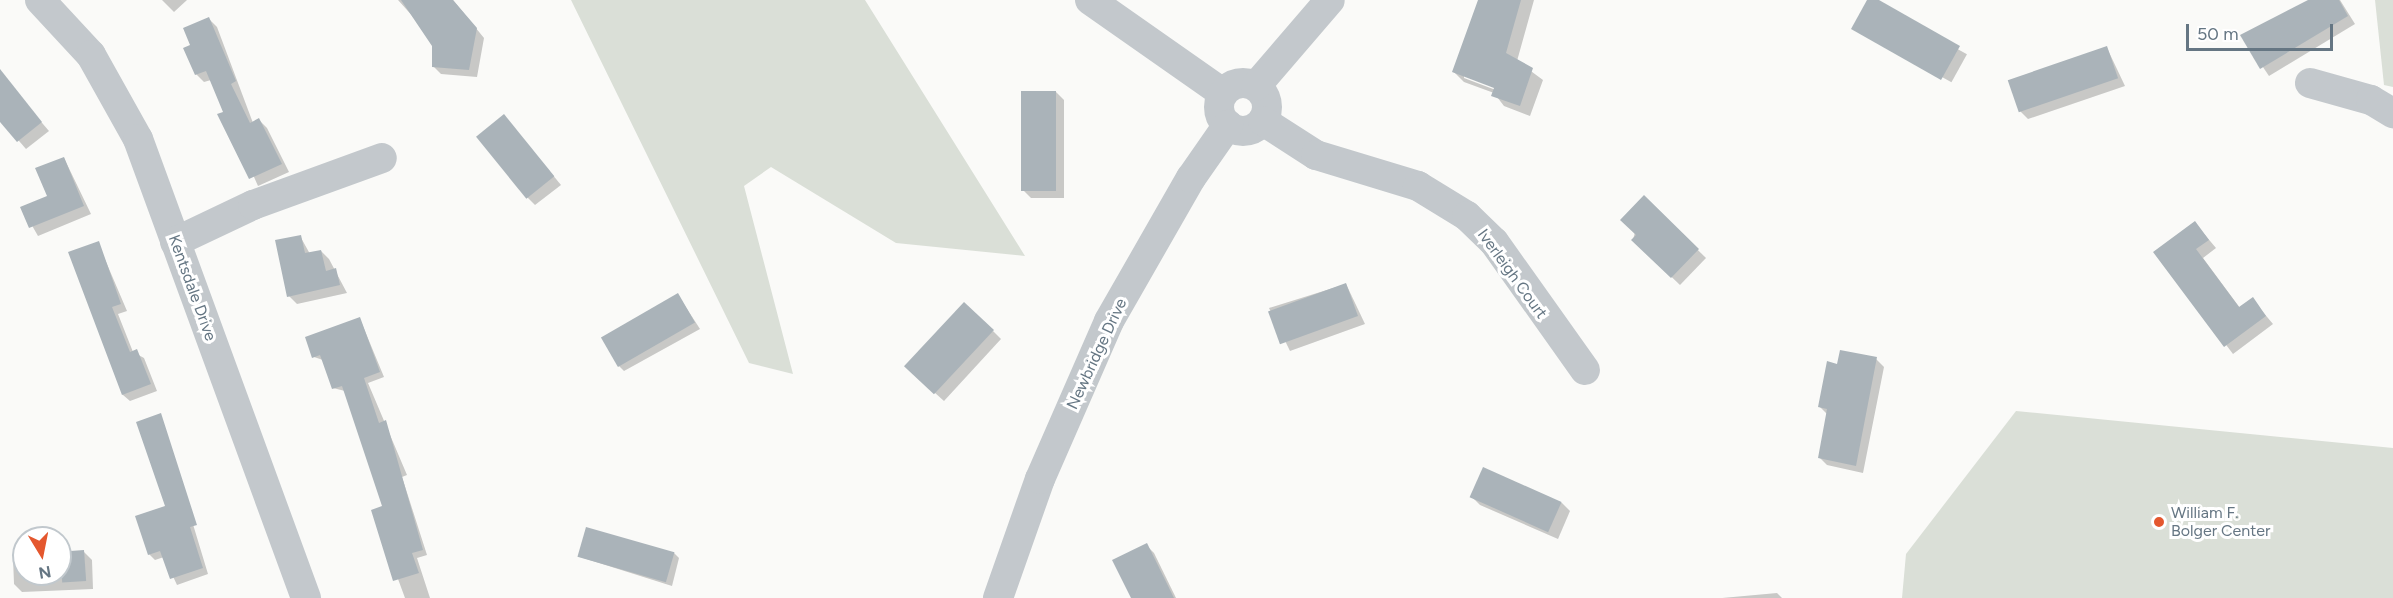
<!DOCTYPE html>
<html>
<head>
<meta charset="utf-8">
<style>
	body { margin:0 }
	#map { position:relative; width:2393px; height:598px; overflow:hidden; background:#fafaf8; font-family:Figtree,sans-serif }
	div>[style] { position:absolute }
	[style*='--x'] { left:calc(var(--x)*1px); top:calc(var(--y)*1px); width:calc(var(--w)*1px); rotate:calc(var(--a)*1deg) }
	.green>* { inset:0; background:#dadfd7 }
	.shadow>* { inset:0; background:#0003; transform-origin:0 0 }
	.building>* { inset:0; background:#aab3b9; transform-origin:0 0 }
	.minor>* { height:30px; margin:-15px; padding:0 15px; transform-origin:15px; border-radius:15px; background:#c3c8cc }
	.minor>.ring { margin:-15px; padding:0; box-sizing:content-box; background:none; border:30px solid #c3c8cc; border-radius:50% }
	.dots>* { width:16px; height:16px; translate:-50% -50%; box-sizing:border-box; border:3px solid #fff; border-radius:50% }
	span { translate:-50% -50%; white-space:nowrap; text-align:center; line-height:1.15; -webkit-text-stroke:6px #fff; paint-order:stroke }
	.street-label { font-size:16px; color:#657683 }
	.poi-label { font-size:16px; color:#657683 }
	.left { translate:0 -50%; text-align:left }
	.north { position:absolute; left:12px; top:526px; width:60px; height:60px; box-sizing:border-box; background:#fff; border:2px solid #c1c8cd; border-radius:50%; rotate:170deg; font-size:16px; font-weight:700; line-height:24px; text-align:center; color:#657683 }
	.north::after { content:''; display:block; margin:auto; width:21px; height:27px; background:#e4572e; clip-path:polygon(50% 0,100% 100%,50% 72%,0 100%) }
	.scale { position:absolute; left:2186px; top:24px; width:147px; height:27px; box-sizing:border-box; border:3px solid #657683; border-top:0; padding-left:8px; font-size:18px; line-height:21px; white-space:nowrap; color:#657683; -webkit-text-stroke:4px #fff; paint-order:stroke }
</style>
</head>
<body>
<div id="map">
	<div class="green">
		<div style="clip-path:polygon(571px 0,865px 0,1025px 256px,896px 243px,771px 167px,744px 186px,793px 374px,749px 363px)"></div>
		<div style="clip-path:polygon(2375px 0,2393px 0,2393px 87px,2384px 85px)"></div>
		<div style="clip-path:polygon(2016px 411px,2393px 448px,2393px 598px,1902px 598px,1906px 554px)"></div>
	</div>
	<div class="shadow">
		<div style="clip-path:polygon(162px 0,187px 0,174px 12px)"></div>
		<div style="clip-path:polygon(398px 0,453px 0,484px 38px,477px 77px,441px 74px,433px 66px,434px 46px,425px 30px)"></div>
		<div style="clip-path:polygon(evenodd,1481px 0,1534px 0,1517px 61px,1543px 80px,1530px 116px,1504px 106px,1494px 93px,1464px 82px,1454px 72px,1481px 0,1464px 75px,1502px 89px,1501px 92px,1464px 78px,1464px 75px)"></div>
		<div style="left:1869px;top:0;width:112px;height:32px;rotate:29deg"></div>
		<div style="clip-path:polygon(2311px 0,2340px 0,2355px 24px,2269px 76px,2242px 36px)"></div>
		<div style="clip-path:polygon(209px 19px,217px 27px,253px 123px,259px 120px,267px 128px,289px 172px,258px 186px,211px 80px,204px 82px,196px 74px,192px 46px)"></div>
		<div style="clip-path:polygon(2107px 48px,2125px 86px,2028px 119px,2020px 111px)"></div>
		<div style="clip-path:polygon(0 74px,49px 131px,26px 149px,0 119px)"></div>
		<div style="clip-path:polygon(1056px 92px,1064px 100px,1064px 198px,1031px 198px,1023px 190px)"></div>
		<div style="clip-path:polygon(504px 116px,561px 185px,535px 205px,527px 197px)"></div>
		<div style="clip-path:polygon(64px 158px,91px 214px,38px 236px,22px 208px,49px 197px)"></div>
		<div style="clip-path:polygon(1644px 197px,1706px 258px,1680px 285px,1633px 240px)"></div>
		<div style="clip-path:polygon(2195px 223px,2216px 248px,2203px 258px,2240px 308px,2252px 299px,2273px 324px,2233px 354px,2156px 252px)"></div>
		<div style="clip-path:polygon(300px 236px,310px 254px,321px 251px,329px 259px,347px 293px,297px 304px,289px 296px)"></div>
		<div style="clip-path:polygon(98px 243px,127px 311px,118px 314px,133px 352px,144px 358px,157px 391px,130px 401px,123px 395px)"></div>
		<div style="clip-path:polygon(1346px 284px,1365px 324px,1290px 351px,1269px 308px)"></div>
		<div style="clip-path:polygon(678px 295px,700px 329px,624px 371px,619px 366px)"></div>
		<div style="clip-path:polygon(360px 319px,384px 377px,368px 383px,407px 475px,402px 477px,427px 555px,417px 558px,430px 598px,405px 598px,373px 511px,384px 507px,345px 391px,333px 388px,323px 360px,314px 357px)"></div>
		<div style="clip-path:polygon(993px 331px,1001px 339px,944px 401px,915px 375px)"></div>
		<div style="clip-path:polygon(1876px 359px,1884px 367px,1863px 473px,1827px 465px,1819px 457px,1828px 415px,1820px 407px,1838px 365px)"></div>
		<div style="clip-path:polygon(160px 415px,208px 574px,177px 585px,164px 557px,155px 560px,149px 554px,167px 507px)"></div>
		<div style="clip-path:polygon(1484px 469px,1562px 503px,1570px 511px,1558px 539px,1480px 505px,1472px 497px)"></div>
		<div style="clip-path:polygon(1146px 545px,1154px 553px,1176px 598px,1132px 598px)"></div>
		<div style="clip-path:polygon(20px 546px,24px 574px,60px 574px,60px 553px,84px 552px,92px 560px,93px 589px,22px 592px,14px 584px,13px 558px,21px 558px)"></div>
		<div style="clip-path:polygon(674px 553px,679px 558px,672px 586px,580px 557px)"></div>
		<div style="clip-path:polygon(1777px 593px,1782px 598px,1722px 598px)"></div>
	</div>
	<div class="building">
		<div style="clip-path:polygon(401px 0,453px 0,477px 28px,469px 70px,432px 67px,432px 46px)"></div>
		<div style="clip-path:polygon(1478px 0,1521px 0,1506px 53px,1533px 68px,1520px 106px,1491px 96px,1494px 88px,1452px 72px)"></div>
		<div style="clip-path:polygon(1867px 0,1879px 0,1960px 46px,1941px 80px,1851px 29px)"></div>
		<div style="clip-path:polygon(2308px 0,2339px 0,2348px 16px,2260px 69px,2240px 35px)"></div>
		<div style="clip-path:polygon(209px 17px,236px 81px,231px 84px,250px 123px,259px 118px,282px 164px,249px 179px,217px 114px,223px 112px,206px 71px,195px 75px,183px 48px,190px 45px,183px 28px)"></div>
		<div style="left:2107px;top:46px;width:34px;height:105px;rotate:71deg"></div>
		<div style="clip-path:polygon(0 69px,42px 122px,17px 142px,0 122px)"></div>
		<div style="left:1021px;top:91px;width:35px;height:100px"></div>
		<div style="left:504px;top:114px;width:80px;height:36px;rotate:51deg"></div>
		<div style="clip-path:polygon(64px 157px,84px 206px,29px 228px,20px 207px,47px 196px,35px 168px)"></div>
		<div style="clip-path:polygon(1644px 195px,1699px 249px,1671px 278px,1631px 240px,1636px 235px,1620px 220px)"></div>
		<div style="clip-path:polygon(2195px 221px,2209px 240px,2196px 249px,2239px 307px,2253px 297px,2266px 316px,2224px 347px,2153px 252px)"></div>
		<div style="clip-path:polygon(301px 235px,305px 253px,321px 250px,326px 271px,336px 268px,340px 285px,287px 297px,275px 240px)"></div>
		<div style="clip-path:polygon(99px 241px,121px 304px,112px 307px,130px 352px,137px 349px,151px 384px,122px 395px,68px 252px)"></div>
		<div style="left:1346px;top:283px;width:35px;height:83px;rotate:70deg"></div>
		<div style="left:678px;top:293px;width:34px;height:89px;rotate:60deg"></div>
		<div style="left:964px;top:302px;width:41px;height:88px;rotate:43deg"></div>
		<div style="clip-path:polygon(360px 317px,380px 372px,364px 378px,379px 423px,386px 420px,423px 550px,412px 553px,419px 573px,393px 581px,371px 510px,382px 506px,342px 386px,332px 389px,320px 355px,312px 358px,305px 337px)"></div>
		<div style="clip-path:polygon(1840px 350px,1877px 357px,1856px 466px,1818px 458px,1827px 409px,1818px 407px,1827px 361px,1837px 364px)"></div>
		<div style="clip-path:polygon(161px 413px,197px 525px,190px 527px,203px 568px,170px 579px,160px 551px,148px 555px,135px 516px,165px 506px,136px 422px)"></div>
		<div style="left:1483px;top:467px;width:86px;height:33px;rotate:24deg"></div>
		<div style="left:586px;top:527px;width:92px;height:31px;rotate:16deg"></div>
		<div style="clip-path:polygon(1147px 543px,1174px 598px,1131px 598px,1112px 560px)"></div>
		<div style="left:84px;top:550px;width:31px;height:24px;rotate:86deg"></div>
	</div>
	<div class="minor">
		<div style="--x:40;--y:0;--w:75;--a:47.2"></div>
		<div style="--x:91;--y:55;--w:96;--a:60.8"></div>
		<div style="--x:138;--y:139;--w:489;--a:69.9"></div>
		<div style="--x:1090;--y:0;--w:162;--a:35"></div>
		<div class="ring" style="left:1219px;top:83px;width:18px;height:18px"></div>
		<div style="--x:2310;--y:83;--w:63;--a:15.6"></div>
		<div style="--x:2371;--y:100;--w:26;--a:31"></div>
		<div style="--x:1256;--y:86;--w:113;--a:-49.3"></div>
		<div style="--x:1263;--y:121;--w:63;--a:32.7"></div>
		<div style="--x:1316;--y:155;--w:107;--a:16.9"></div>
		<div style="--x:1418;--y:186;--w:57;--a:31.5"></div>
		<div style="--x:1467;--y:216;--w:37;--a:44"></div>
		<div style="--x:1494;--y:242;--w:157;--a:54.6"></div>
		<div style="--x:175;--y:242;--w:86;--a:-25.4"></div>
		<div style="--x:253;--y:205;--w:137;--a:-20"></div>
		<div style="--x:998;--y:598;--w:126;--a:-70.6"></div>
		<div style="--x:1040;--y:479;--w:172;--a:-66.4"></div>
		<div style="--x:1109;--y:321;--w:165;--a:-60.2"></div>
		<div style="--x:1191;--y:178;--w:65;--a:-55.1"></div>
	</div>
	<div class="dots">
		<div style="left:2159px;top:522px;background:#e4572e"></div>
	</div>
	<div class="street-label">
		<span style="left:1512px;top:274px;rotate:54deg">Iverleigh Court</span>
		<span style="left:192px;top:288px;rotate:70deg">Kentsdale Drive</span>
		<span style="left:1097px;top:354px;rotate:-65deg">Newbridge Drive</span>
	</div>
	<div class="poi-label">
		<span class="left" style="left:2171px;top:522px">William F.<br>Bolger Center</span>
	</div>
	<div class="north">N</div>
	<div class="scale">50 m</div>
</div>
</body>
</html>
